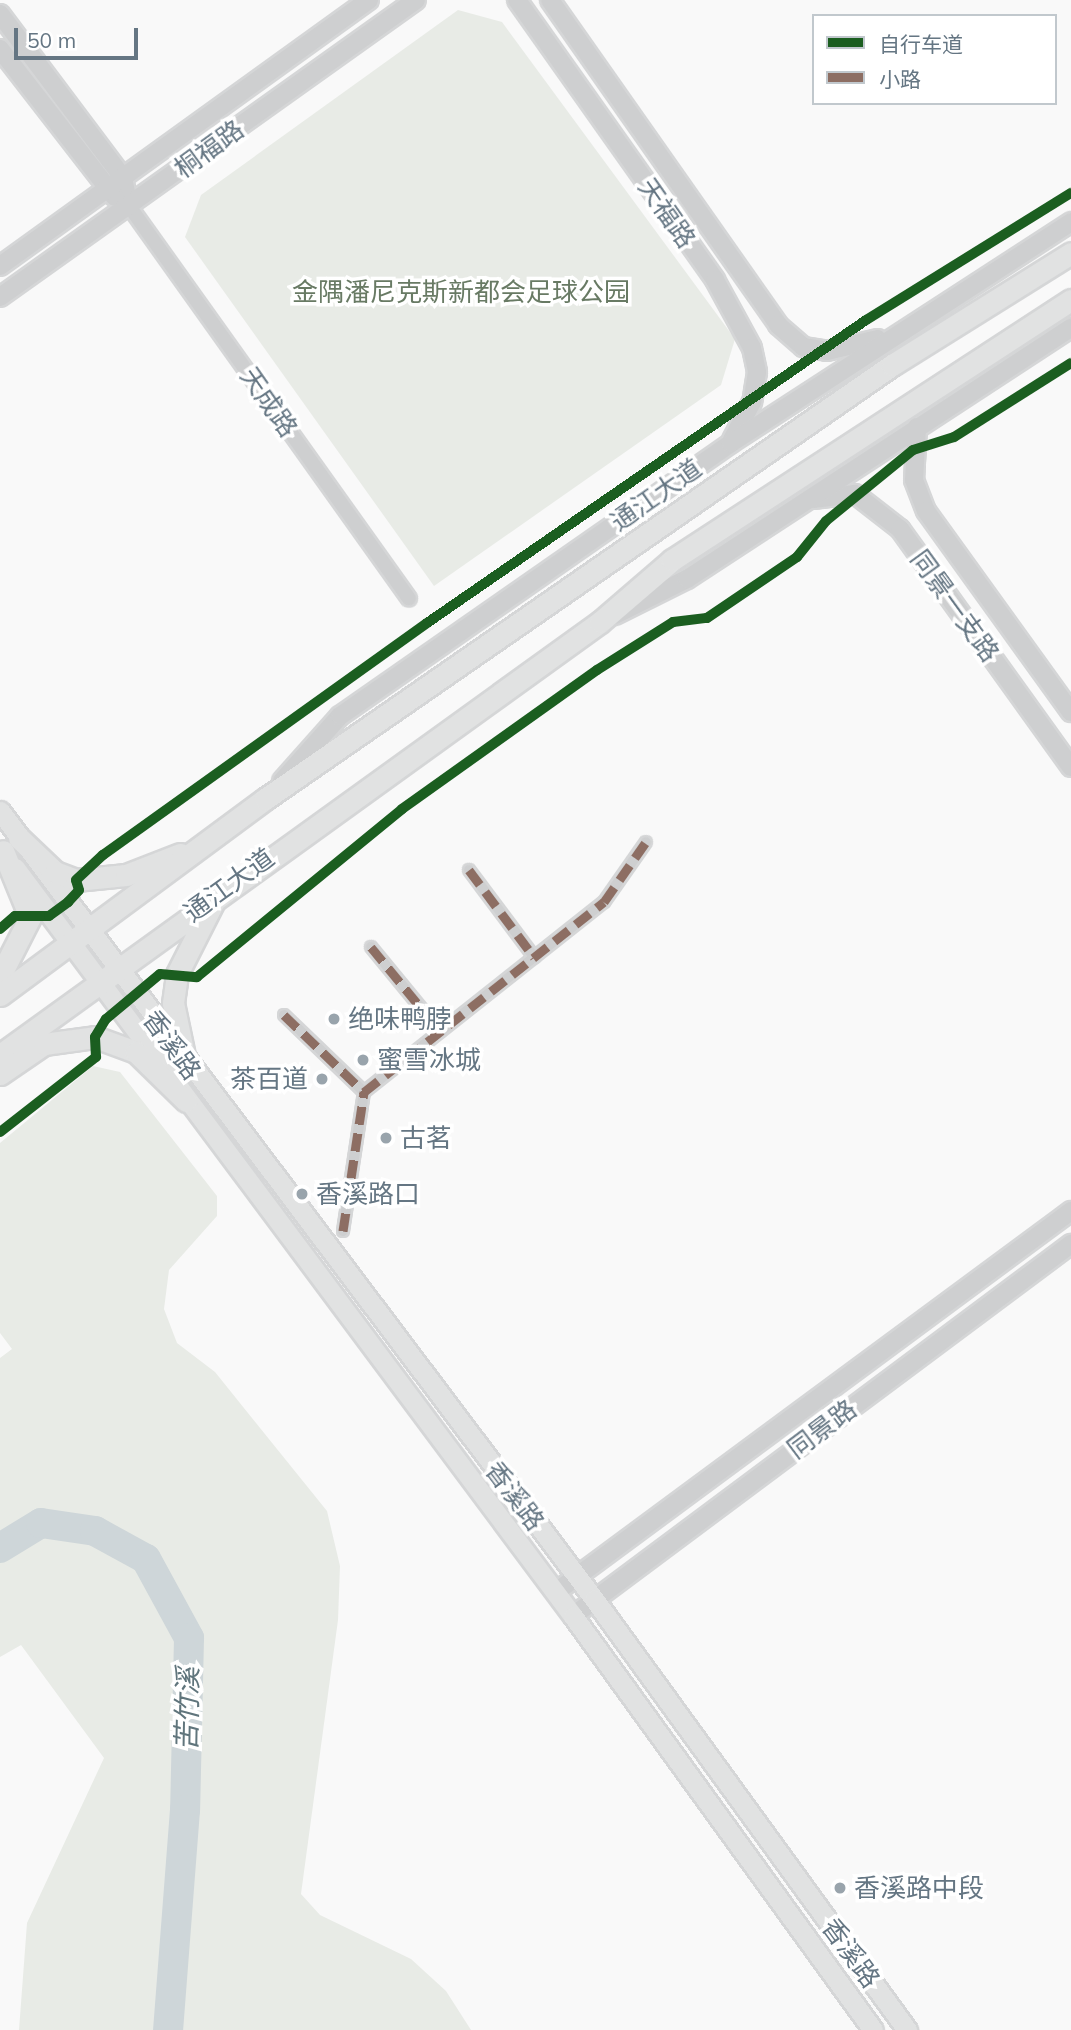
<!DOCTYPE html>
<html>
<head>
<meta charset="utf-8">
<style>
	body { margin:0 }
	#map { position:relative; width:1071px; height:2030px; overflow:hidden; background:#f9f9f9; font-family:Mulish,"Noto Sans SC",sans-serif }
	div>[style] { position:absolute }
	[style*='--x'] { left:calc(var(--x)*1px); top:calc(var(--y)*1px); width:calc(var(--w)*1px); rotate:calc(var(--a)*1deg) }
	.green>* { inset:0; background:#e8ebe6 }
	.river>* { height:30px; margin:-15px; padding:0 15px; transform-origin:15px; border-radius:15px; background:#ced6d9 }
	.roads { filter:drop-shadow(2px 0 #d5d6d7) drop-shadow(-2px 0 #d5d6d7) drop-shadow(0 2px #d5d6d7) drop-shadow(0 -2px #d5d6d7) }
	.pedestrian>* { height:10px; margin:-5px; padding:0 5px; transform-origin:5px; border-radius:5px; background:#cecfd0 }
	.minor>* { height:14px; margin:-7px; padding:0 7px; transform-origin:7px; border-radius:7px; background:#cecfd0 }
	.tertiary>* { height:18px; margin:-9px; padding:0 9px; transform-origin:9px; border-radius:9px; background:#cecfd0 }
	.secondary>* { height:19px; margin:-9.5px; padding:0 9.5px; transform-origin:9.5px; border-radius:9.5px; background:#e1e2e2 }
	.primary>* { height:21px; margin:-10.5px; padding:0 10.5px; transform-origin:10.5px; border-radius:10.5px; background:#e1e2e2 }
	.quiet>* { height:9px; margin-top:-4.5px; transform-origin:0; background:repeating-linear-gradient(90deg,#8d6e63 0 18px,transparent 0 27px) }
	.cycleway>* { height:10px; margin:-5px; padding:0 5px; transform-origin:5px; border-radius:5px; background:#1b5e20 }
	.dots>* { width:19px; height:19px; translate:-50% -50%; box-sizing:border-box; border:4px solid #fff; border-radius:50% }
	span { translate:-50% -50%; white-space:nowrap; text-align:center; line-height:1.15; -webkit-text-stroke:7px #fff; paint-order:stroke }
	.street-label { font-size:26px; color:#657683 }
	.park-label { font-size:26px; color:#687a64 }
	.poi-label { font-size:26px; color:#657683 }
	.left { translate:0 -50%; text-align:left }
	.right { translate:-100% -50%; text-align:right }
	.water-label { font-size:28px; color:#60757c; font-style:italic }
	.legend { position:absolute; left:812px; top:14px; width:245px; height:91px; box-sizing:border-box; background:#fff; border:2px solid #c1c8cd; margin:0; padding:9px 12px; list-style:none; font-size:21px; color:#657683 }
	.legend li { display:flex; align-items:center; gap:14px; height:35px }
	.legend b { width:35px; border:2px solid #c1c8cd }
	.scale { position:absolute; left:14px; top:28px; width:124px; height:32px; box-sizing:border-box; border:4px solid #657683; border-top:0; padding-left:9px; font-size:21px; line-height:24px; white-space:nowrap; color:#657683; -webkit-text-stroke:5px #fff; paint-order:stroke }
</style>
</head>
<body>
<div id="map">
	<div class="green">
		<div style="clip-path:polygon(458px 10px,502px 22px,735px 339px,721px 385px,434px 586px,185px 237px,201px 195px)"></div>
		<div style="clip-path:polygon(93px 1066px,120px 1072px,217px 1196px,217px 1216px,169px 1270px,164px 1309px,177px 1343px,215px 1372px,327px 1511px,340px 1566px,338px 1620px,301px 1894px,320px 1915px,411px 1959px,446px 1991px,471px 2030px,19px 2030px,27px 1923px,104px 1758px,21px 1645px,0 1657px,0 1358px,12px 1349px,0 1333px,0 1143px)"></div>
	</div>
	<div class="river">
		<div style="--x:0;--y:1548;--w:48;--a:-31.4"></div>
		<div style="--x:41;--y:1523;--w:55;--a:8.4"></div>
		<div style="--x:95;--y:1531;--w:58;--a:28.8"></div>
		<div style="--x:146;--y:1559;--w:90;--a:61.4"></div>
		<div style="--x:189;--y:1638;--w:172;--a:91.3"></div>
		<div style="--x:185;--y:1810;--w:221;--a:94.4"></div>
	</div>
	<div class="roads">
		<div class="pedestrian">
			<div style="--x:469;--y:870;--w:109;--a:53.2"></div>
			<div style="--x:371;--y:947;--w:109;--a:50.6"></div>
			<div style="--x:284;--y:1015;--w:111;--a:43.9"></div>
			<div style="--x:343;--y:1231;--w:141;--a:-81.4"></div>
			<div style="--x:364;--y:1092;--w:306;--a:-38.4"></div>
			<div style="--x:604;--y:902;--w:73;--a:-55"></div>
		</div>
		<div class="minor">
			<div style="--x:129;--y:206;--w:482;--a:54.5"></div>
		</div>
		<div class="tertiary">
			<div style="--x:517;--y:0;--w:343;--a:54.7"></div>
			<div style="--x:715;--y:280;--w:77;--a:61.4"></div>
			<div style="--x:752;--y:348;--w:25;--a:78"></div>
			<div style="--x:757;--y:372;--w:30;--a:99"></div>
			<div style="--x:752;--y:402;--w:43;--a:117.8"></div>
			<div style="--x:550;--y:0;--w:397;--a:54.9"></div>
			<div style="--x:778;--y:325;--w:33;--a:41"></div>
			<div style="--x:803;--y:347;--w:24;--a:9"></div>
			<div style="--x:827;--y:351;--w:52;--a:-13.2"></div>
			<div style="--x:0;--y:14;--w:205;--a:53.1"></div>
			<div style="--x:123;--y:178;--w:29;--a:78"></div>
			<div style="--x:0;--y:49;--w:187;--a:52.2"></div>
			<div style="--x:0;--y:266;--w:455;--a:-35.8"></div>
			<div style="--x:0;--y:297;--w:511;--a:-35.52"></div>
			<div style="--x:917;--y:427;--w:53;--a:93.2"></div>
			<div style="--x:914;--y:480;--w:33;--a:69"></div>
			<div style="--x:926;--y:511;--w:248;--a:54.2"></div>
			<div style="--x:813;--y:499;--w:42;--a:-6.8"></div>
			<div style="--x:855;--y:494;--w:57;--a:37.9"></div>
			<div style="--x:900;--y:529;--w:293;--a:54.3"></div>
			<div style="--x:615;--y:615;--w:80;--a:-26.6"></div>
			<div style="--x:687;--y:579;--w:459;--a:-33.2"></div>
			<div style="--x:282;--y:781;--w:87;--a:-48.3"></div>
			<div style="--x:340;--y:716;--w:477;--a:-34.9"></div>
			<div style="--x:731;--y:443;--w:406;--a:-33"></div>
			<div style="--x:556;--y:1592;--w:641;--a:-36.49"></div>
			<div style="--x:573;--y:1616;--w:622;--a:-36.76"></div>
		</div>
		<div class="secondary">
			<div style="--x:0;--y:811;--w:987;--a:52.99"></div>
			<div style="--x:594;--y:1599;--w:533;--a:54.01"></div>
			<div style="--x:15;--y:868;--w:933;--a:53.28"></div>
			<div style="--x:573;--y:1616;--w:511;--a:54.07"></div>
		</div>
		<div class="primary">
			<div style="--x:19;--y:838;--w:50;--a:43.4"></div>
			<div style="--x:55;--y:872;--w:22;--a:21"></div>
			<div style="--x:76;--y:880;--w:50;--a:-5.7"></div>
			<div style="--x:126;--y:875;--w:58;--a:-21.3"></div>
			<div style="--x:0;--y:976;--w:66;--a:-63"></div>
			<div style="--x:30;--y:917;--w:71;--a:-112.2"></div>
			<div style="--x:0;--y:995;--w:330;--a:-36.5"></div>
			<div style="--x:265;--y:799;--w:763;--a:-34.69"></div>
			<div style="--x:892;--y:365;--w:211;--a:-32"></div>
			<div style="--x:0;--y:1055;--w:740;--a:-35.82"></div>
			<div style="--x:600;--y:622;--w:95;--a:-40.7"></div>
			<div style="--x:672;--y:560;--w:476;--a:-33.1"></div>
			<div style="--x:186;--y:1065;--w:63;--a:-101.8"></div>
			<div style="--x:173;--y:1003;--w:29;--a:-82"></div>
			<div style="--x:177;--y:974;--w:82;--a:-63.1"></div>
			<div style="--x:0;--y:1074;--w:53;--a:-34.3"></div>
			<div style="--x:44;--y:1044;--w:51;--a:-7.8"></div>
			<div style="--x:95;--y:1037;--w:44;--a:20.1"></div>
			<div style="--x:136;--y:1052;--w:70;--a:44.4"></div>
		</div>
	</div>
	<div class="quiet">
		<div style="--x:469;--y:870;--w:109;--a:53.2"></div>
		<div style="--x:371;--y:947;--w:109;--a:50.6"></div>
		<div style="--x:284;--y:1015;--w:111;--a:43.9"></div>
		<div style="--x:343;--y:1231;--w:141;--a:-81.4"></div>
		<div style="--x:364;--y:1092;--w:306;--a:-38.4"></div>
		<div style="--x:604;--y:902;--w:73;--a:-55"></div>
	</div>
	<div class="cycleway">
		<div style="--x:0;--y:929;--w:20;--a:-41"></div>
		<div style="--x:15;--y:916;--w:34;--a:0"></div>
		<div style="--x:49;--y:916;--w:24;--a:-36"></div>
		<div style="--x:68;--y:902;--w:16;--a:-47"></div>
		<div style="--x:79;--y:890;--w:10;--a:-107"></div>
		<div style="--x:76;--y:880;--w:37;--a:-43"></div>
		<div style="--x:103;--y:855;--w:398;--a:-35.6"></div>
		<div style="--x:427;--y:623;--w:533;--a:-34.61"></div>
		<div style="--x:866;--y:320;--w:241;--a:-31.8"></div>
		<div style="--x:0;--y:1132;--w:122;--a:-38"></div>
		<div style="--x:96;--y:1057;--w:20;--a:-93"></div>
		<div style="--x:95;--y:1037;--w:21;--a:-59"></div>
		<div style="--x:106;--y:1019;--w:70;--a:-39.8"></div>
		<div style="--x:160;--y:974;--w:37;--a:5"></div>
		<div style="--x:197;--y:977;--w:265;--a:-39.3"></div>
		<div style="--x:402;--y:809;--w:239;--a:-35.5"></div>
		<div style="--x:597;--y:670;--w:90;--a:-32.3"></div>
		<div style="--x:673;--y:622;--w:34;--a:-7"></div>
		<div style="--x:707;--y:618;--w:109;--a:-34.1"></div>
		<div style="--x:797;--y:557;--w:46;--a:-51.1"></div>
		<div style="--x:826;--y:521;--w:112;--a:-39.2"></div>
		<div style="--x:913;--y:450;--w:43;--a:-17.6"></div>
		<div style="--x:954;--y:437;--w:138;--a:-32.3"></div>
	</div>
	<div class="dots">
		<div style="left:334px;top:1019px;background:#99a4ac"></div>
		<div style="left:363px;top:1060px;background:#99a4ac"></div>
		<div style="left:322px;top:1079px;background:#99a4ac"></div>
		<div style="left:386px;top:1138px;background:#99a4ac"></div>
		<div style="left:302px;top:1194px;background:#99a4ac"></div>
		<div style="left:840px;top:1888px;background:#99a4ac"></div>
	</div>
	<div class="street-label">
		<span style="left:209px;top:149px;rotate:-36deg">桐福路</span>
		<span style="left:667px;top:213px;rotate:55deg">天福路</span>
		<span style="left:269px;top:402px;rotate:55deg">天成路</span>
		<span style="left:656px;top:495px;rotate:-35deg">通江大道</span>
		<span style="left:955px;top:606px;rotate:54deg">同景一支路</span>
		<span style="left:229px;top:885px;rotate:-36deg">通江大道</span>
		<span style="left:172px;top:1045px;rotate:54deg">香溪路</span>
		<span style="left:822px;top:1429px;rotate:-37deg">同景路</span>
		<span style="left:515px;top:1496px;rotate:53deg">香溪路</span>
		<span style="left:851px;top:1953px;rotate:54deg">香溪路</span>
	</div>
	<div class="park-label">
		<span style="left:461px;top:292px">金隅潘尼克斯新都会足球公园</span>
	</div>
	<div class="poi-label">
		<span class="left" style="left:348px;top:1019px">绝味鸭脖</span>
		<span class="left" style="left:377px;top:1060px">蜜雪冰城</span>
		<span class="right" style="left:308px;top:1079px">茶百道</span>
		<span class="left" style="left:400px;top:1138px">古茗</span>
		<span class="left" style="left:316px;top:1194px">香溪路口</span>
		<span class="left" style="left:854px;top:1888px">香溪路中段</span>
	</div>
	<div class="water-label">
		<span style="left:187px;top:1709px;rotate:-89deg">苦竹溪</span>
	</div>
	<ul class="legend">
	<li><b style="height:9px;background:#1b5e20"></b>自行车道</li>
	<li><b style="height:9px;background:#8d6e63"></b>小路</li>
	</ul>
	<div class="scale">50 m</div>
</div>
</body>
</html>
